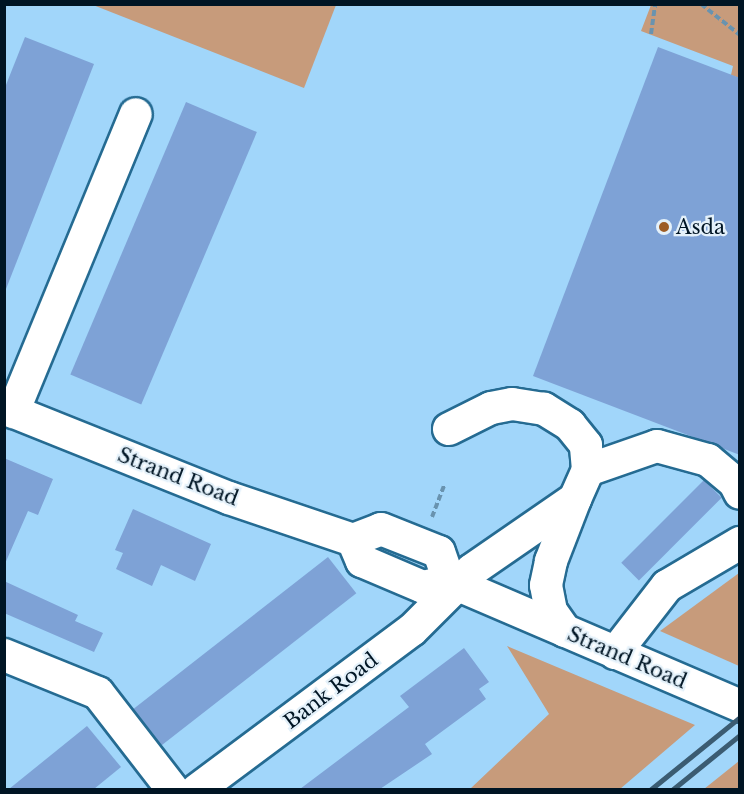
<!DOCTYPE html>
<html>
<head>
<meta charset="utf-8">
<style>
	body { margin:0 }
	#map { position:relative; width:744px; height:794px; overflow:hidden; background:#a1d6fa; font-family:"Libre Baskerville",serif }
	div>[style] { position:absolute }
	[style*='--x'] { left:calc(var(--x)*1px); top:calc(var(--y)*1px); width:calc(var(--w)*1px); rotate:calc(var(--a)*1deg) }
	.green>* { inset:0; background:#c79b7b }
	.building>* { inset:0; background:#7ea2d6; transform-origin:0 0 }
	.path>* { height:4px; margin-top:-2px; transform-origin:0; background:repeating-linear-gradient(90deg,#6993af 0 6px,transparent 0 9px) }
	.roads { filter:drop-shadow(2px 0 #256b92) drop-shadow(-2px 0 #256b92) drop-shadow(0 2px #256b92) drop-shadow(0 -2px #256b92) }
	.minor>* { height:32px; margin:-16px; padding:0 16px; transform-origin:16px; border-radius:16px; background:#fff }
	.rail>* { height:4.5px; margin:-2.25px; padding:0 2.25px; transform-origin:2.25px; border-radius:2.25px; background:#3b5c72 }
	.dots>* { width:16px; height:16px; translate:-50% -50%; box-sizing:border-box; border:3px solid #e4f1fa; border-radius:50% }
	span { translate:-50% -50%; white-space:nowrap; text-align:center; line-height:1.15; -webkit-text-stroke:4.5px #e4f1fa; paint-order:stroke }
	.poi-label { font-size:20px; color:#001524 }
	.left { translate:0 -50%; text-align:left }
	.street-label { font-size:20px; color:#001524 }
	.frame { position:absolute; inset:0; border:6px solid #001524; pointer-events:none }
</style>
</head>
<body>
<div id="map">
	<div class="green">
		<div style="clip-path:polygon(93px 5px,336px 5px,304px 88px)"></div>
		<div style="clip-path:polygon(651px 5px,739px 5px,739px 78px,731px 75px,733px 66px,641px 31px)"></div>
		<div style="clip-path:polygon(739px 573px,739px 666px,660px 631px)"></div>
		<div style="clip-path:polygon(507px 646px,695px 725px,620px 789px,470px 789px,549px 714px)"></div>
		<div style="clip-path:polygon(739px 761px,739px 789px,704px 789px)"></div>
	</div>
	<div class="building">
		<div style="clip-path:polygon(25px 37px,94px 64px,6px 289px,4px 90px)"></div>
		<div style="clip-path:polygon(658px 47px,740px 78px,740px 455px,533px 376px)"></div>
		<div style="left:186px;top:102px;width:77px;height:296px;rotate:23deg"></div>
		<div style="clip-path:polygon(4px 458px,53px 479px,38px 515px,28px 511px,4px 566px)"></div>
		<div style="left:704px;top:480px;width:25px;height:117px;rotate:45deg"></div>
		<div style="clip-path:polygon(133px 509px,211px 544px,195px 581px,161px 565px,152px 586px,116px 569px,123px 553px,115px 550px)"></div>
		<div style="left:328px;top:557px;width:46px;height:247px;rotate:52deg"></div>
		<div style="clip-path:polygon(4px 581px,78px 615px,75px 621px,103px 633px,94px 652px,4px 613px)"></div>
		<div style="clip-path:polygon(464px 648px,489px 682px,479px 689px,486px 699px,425px 744px,432px 754px,380px 789px,300px 789px,409px 707px,400px 696px)"></div>
		<div style="clip-path:polygon(87px 726px,121px 767px,94px 789px,9px 789px)"></div>
	</div>
	<div class="path">
		<div style="--x:701;--y:4;--w:50;--a:38.5"></div>
		<div style="--x:651;--y:34;--w:30;--a:-82"></div>
		<div style="--x:432;--y:517;--w:34;--a:-69"></div>
	</div>
	<div class="roads">
		<div class="minor">
			<div style="--x:4;--y:408;--w:242;--a:21.8"></div>
			<div style="--x:229;--y:498;--w:131;--a:18.7"></div>
			<div style="--x:353;--y:540;--w:30;--a:-21"></div>
			<div style="--x:381;--y:529;--w:62;--a:21.6"></div>
			<div style="--x:439;--y:552;--w:31;--a:71"></div>
			<div style="--x:13;--y:412;--w:322;--a:-67.6"></div>
			<div style="--x:588;--y:470;--w:73;--a:-19.2"></div>
			<div style="--x:657;--y:446;--w:53;--a:15.4"></div>
			<div style="--x:708;--y:460;--w:35;--a:40"></div>
			<div style="--x:735;--y:483;--w:11;--a:63"></div>
			<div style="--x:353;--y:540;--w:23;--a:67"></div>
			<div style="--x:362;--y:561;--w:66;--a:23.1"></div>
			<div style="--x:423;--y:587;--w:27;--a:-13"></div>
			<div style="--x:449;--y:581;--w:317;--a:23.2"></div>
			<div style="--x:565;--y:631;--w:24;--a:-125"></div>
			<div style="--x:551;--y:611;--w:26;--a:-101"></div>
			<div style="--x:546;--y:585;--w:25;--a:-78"></div>
			<div style="--x:551;--y:561;--w:66;--a:-68.8"></div>
			<div style="--x:615;--y:653;--w:85;--a:-52.2"></div>
			<div style="--x:667;--y:586;--w:85;--a:-30.5"></div>
			<div style="--x:4;--y:655;--w:101;--a:22"></div>
			<div style="--x:98;--y:693;--w:123;--a:52.3"></div>
			<div style="--x:197;--y:790;--w:268;--a:-36.7"></div>
			<div style="--x:412;--y:630;--w:85;--a:-45"></div>
			<div style="--x:472;--y:570;--w:125;--a:-34.6"></div>
			<div style="--x:575;--y:499;--w:32;--a:-66"></div>
			<div style="--x:588;--y:470;--w:25;--a:-95"></div>
			<div style="--x:586;--y:445;--w:26;--a:-129"></div>
			<div style="--x:570;--y:425;--w:31;--a:-148"></div>
			<div style="--x:544;--y:409;--w:32;--a:-171"></div>
			<div style="--x:512;--y:404;--w:21;--a:169"></div>
			<div style="--x:491;--y:408;--w:47;--a:153.4"></div>
		</div>
	</div>
	<div class="rail">
		<div style="--x:650;--y:790;--w:116;--a:-39"></div>
		<div style="--x:672;--y:790;--w:87;--a:-39"></div>
	</div>
	<div class="dots">
		<div style="left:664px;top:227px;background:#9d5d26"></div>
	</div>
	<div class="poi-label">
		<span class="left" style="left:676px;top:227px">Asda</span>
	</div>
	<div class="street-label">
		<span style="left:178px;top:477px;rotate:21deg">Strand Road</span>
		<span style="left:627px;top:658px;rotate:23deg">Strand Road</span>
		<span style="left:331px;top:691px;rotate:-37deg">Bank Road</span>
	</div>
	<div class="frame"></div>
</div>
</body>
</html>
